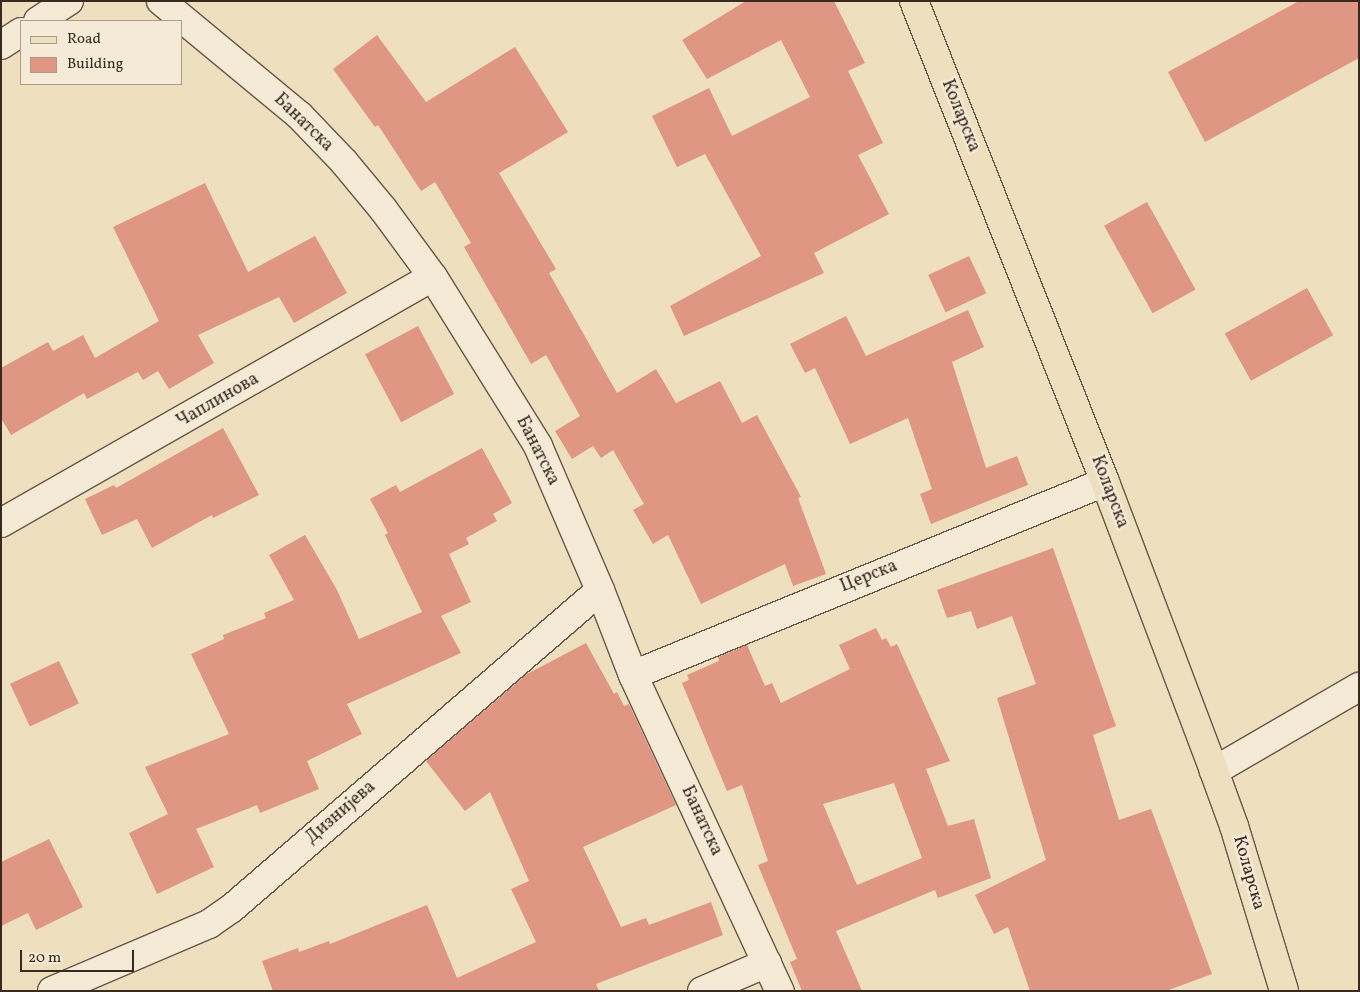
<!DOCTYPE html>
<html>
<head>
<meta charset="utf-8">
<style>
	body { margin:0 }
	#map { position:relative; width:1360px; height:992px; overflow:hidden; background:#eedfbf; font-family:Vollkorn,serif }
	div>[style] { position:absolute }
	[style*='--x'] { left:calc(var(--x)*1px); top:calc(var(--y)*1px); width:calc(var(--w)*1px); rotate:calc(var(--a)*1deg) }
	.building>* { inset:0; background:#df9682; transform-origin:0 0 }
	.roads { filter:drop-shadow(1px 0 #665748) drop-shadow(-1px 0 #665748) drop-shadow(0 1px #665748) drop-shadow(0 -1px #665748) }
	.minor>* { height:28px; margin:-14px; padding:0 14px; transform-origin:14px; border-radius:14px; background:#f4ead5 }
	.major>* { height:28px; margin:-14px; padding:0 14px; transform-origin:14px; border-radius:14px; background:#eedfbf }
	span { translate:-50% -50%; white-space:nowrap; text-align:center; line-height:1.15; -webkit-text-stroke:5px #f4ead5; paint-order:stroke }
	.street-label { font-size:18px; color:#382a21 }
	.frame { position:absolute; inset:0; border:2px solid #382a21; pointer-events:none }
	.legend { position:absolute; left:20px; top:20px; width:162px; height:65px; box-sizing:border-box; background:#f4ead5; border:1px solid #a99d8d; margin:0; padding:6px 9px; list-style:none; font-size:15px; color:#382a21 }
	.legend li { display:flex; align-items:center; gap:10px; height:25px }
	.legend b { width:25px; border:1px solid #a99d8d }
	.scale { position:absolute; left:20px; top:950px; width:114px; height:22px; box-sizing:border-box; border:2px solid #382a21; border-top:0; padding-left:6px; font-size:15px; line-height:18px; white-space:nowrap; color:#382a21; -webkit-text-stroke:4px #f4ead5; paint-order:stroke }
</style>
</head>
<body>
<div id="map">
	<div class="building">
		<div style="clip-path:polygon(746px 1px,834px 1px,865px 63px,848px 71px,883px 143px,858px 155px,889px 214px,814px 253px,824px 273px,684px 336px,670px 306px,761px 256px,705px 154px,677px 167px,652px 116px,709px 88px,732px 136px,810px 97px,781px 40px,707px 79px,682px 40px)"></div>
		<div style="clip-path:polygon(1299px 1px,1359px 1px,1359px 58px,1205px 142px,1168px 72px)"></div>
		<div style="clip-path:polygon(377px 35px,426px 102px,515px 47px,568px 132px,499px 173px,556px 269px,549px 273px,617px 393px,656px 369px,676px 403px,720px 381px,742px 423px,757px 415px,801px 497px,798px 498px,826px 574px,793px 586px,785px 564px,701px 604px,668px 535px,653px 544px,633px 510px,644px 504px,613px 450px,601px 458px,593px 446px,572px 459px,555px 431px,580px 416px,546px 355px,531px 364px,464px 247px,471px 243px,435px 182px,421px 191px,378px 125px,375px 127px,333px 69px)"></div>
		<div style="clip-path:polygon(205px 183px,248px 272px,315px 236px,347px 293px,294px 323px,279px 297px,198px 335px,214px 363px,169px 389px,158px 371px,143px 380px,138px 372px,87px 399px,84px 393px,11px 435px,1px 418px,1px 368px,48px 342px,53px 351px,83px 335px,95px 358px,159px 321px,113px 227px)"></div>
		<div style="left:1147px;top:202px;width:100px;height:49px;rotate:61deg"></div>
		<div style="left:969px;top:256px;width:41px;height:45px;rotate:65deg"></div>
		<div style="left:1307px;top:288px;width:54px;height:94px;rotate:61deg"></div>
		<div style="clip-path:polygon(968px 310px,984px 347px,952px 362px,986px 468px,1017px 456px,1028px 485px,931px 524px,920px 494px,932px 489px,908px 418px,850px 444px,815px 368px,805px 373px,790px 344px,846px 316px,866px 356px)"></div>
		<div style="left:418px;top:326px;width:77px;height:60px;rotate:62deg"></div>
		<div style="clip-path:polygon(223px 428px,259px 495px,213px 518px,212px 515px,152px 548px,137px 519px,102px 535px,85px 499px,114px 485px,116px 488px)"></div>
		<div style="clip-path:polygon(482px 448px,512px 503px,493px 514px,497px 521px,466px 538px,469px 544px,449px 554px,471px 602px,441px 616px,461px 653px,347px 704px,362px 734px,307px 761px,319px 789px,260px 813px,257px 805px,196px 829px,214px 867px,157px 894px,129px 833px,168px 814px,145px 767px,229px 734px,191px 654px,224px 639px,223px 635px,266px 618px,264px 613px,294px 600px,269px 555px,305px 535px,337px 590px,359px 639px,422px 612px,385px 535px,388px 533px,370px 499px,396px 485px,400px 492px)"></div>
		<div style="clip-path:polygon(1053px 548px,1116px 726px,1093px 735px,1119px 820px,1151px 809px,1212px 974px,1166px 991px,1030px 991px,1008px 927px,994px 934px,975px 895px,1046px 860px,997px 698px,1036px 684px,1012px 616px,977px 629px,971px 611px,947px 618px,937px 590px)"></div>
		<div style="clip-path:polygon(evenodd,876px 628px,882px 640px,886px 638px,891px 647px,897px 644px,950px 761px,926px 769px,948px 826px,974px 819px,991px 878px,938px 898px,935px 890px,836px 931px,862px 991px,802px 991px,790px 962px,797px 959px,758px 865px,768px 861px,742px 785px,727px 791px,682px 683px,689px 680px,687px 675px,719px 661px,718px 657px,747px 645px,765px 686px,772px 683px,781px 703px,850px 669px,839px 645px,876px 628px,894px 783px,922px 858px,857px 885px,823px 804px,894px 783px)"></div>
		<div style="clip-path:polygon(586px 643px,614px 694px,617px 692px,624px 706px,629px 704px,676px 805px,583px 847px,621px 927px,646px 918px,649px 925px,711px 902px,723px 935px,596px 984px,599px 991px,273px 991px,262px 961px,298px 948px,299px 952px,329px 941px,330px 944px,427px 905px,457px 978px,536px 942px,511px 889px,529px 881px,490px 792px,465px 811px,426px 761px,527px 674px)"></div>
		<div style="left:59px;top:661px;width:47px;height:54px;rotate:65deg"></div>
		<div style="clip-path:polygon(49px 839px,83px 907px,36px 930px,28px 913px,1px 926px,1px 862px)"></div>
	</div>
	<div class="roads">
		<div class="minor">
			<div style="--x:161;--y:1;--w:179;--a:39.6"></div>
			<div style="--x:299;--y:115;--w:65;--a:46.2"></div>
			<div style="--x:344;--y:162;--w:61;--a:50.3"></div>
			<div style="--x:383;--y:209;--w:84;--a:53.7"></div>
			<div style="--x:433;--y:277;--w:199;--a:58.1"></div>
			<div style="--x:538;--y:446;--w:157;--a:66.7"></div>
			<div style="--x:600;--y:590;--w:91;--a:68.8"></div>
			<div style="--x:633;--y:675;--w:349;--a:65.1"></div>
			<div style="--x:38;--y:21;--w:37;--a:-33"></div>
			<div style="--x:1;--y:45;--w:24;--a:-33"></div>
			<div style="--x:1;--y:523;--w:497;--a:-29.7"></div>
			<div style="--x:633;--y:675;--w:510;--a:-22.24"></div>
			<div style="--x:1214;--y:771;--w:168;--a:-30.1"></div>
			<div style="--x:52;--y:991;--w:171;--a:-23.1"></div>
			<div style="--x:209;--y:924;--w:28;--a:-35"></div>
			<div style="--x:232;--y:908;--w:486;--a:-40.8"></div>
			<div style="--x:702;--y:991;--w:71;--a:-23.3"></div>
		</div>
		<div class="major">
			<div style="--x:914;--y:1;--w:518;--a:68.34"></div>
			<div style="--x:1105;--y:482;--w:309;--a:69.3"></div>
			<div style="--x:1214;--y:771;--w:59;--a:70"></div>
			<div style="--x:1234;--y:826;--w:172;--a:73.1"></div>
		</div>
	</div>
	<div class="street-label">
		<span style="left:960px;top:116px;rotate:68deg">Коларска</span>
		<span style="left:303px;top:123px;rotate:44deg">Банатска</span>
		<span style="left:218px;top:401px;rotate:-30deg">Чаплинова</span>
		<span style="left:537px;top:451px;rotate:63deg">Банатска</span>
		<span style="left:1109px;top:492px;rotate:69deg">Коларска</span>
		<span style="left:869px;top:577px;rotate:-22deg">Церска</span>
		<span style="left:341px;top:813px;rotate:-41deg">Дизнијева</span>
		<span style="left:701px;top:821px;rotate:65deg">Банатска</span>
		<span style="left:1248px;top:873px;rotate:74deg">Коларска</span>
	</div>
	<div class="frame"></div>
	<ul class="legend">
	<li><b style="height:6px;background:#eedfbf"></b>Road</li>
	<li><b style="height:14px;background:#df9682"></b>Building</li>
	</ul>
	<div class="scale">20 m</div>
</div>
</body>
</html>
